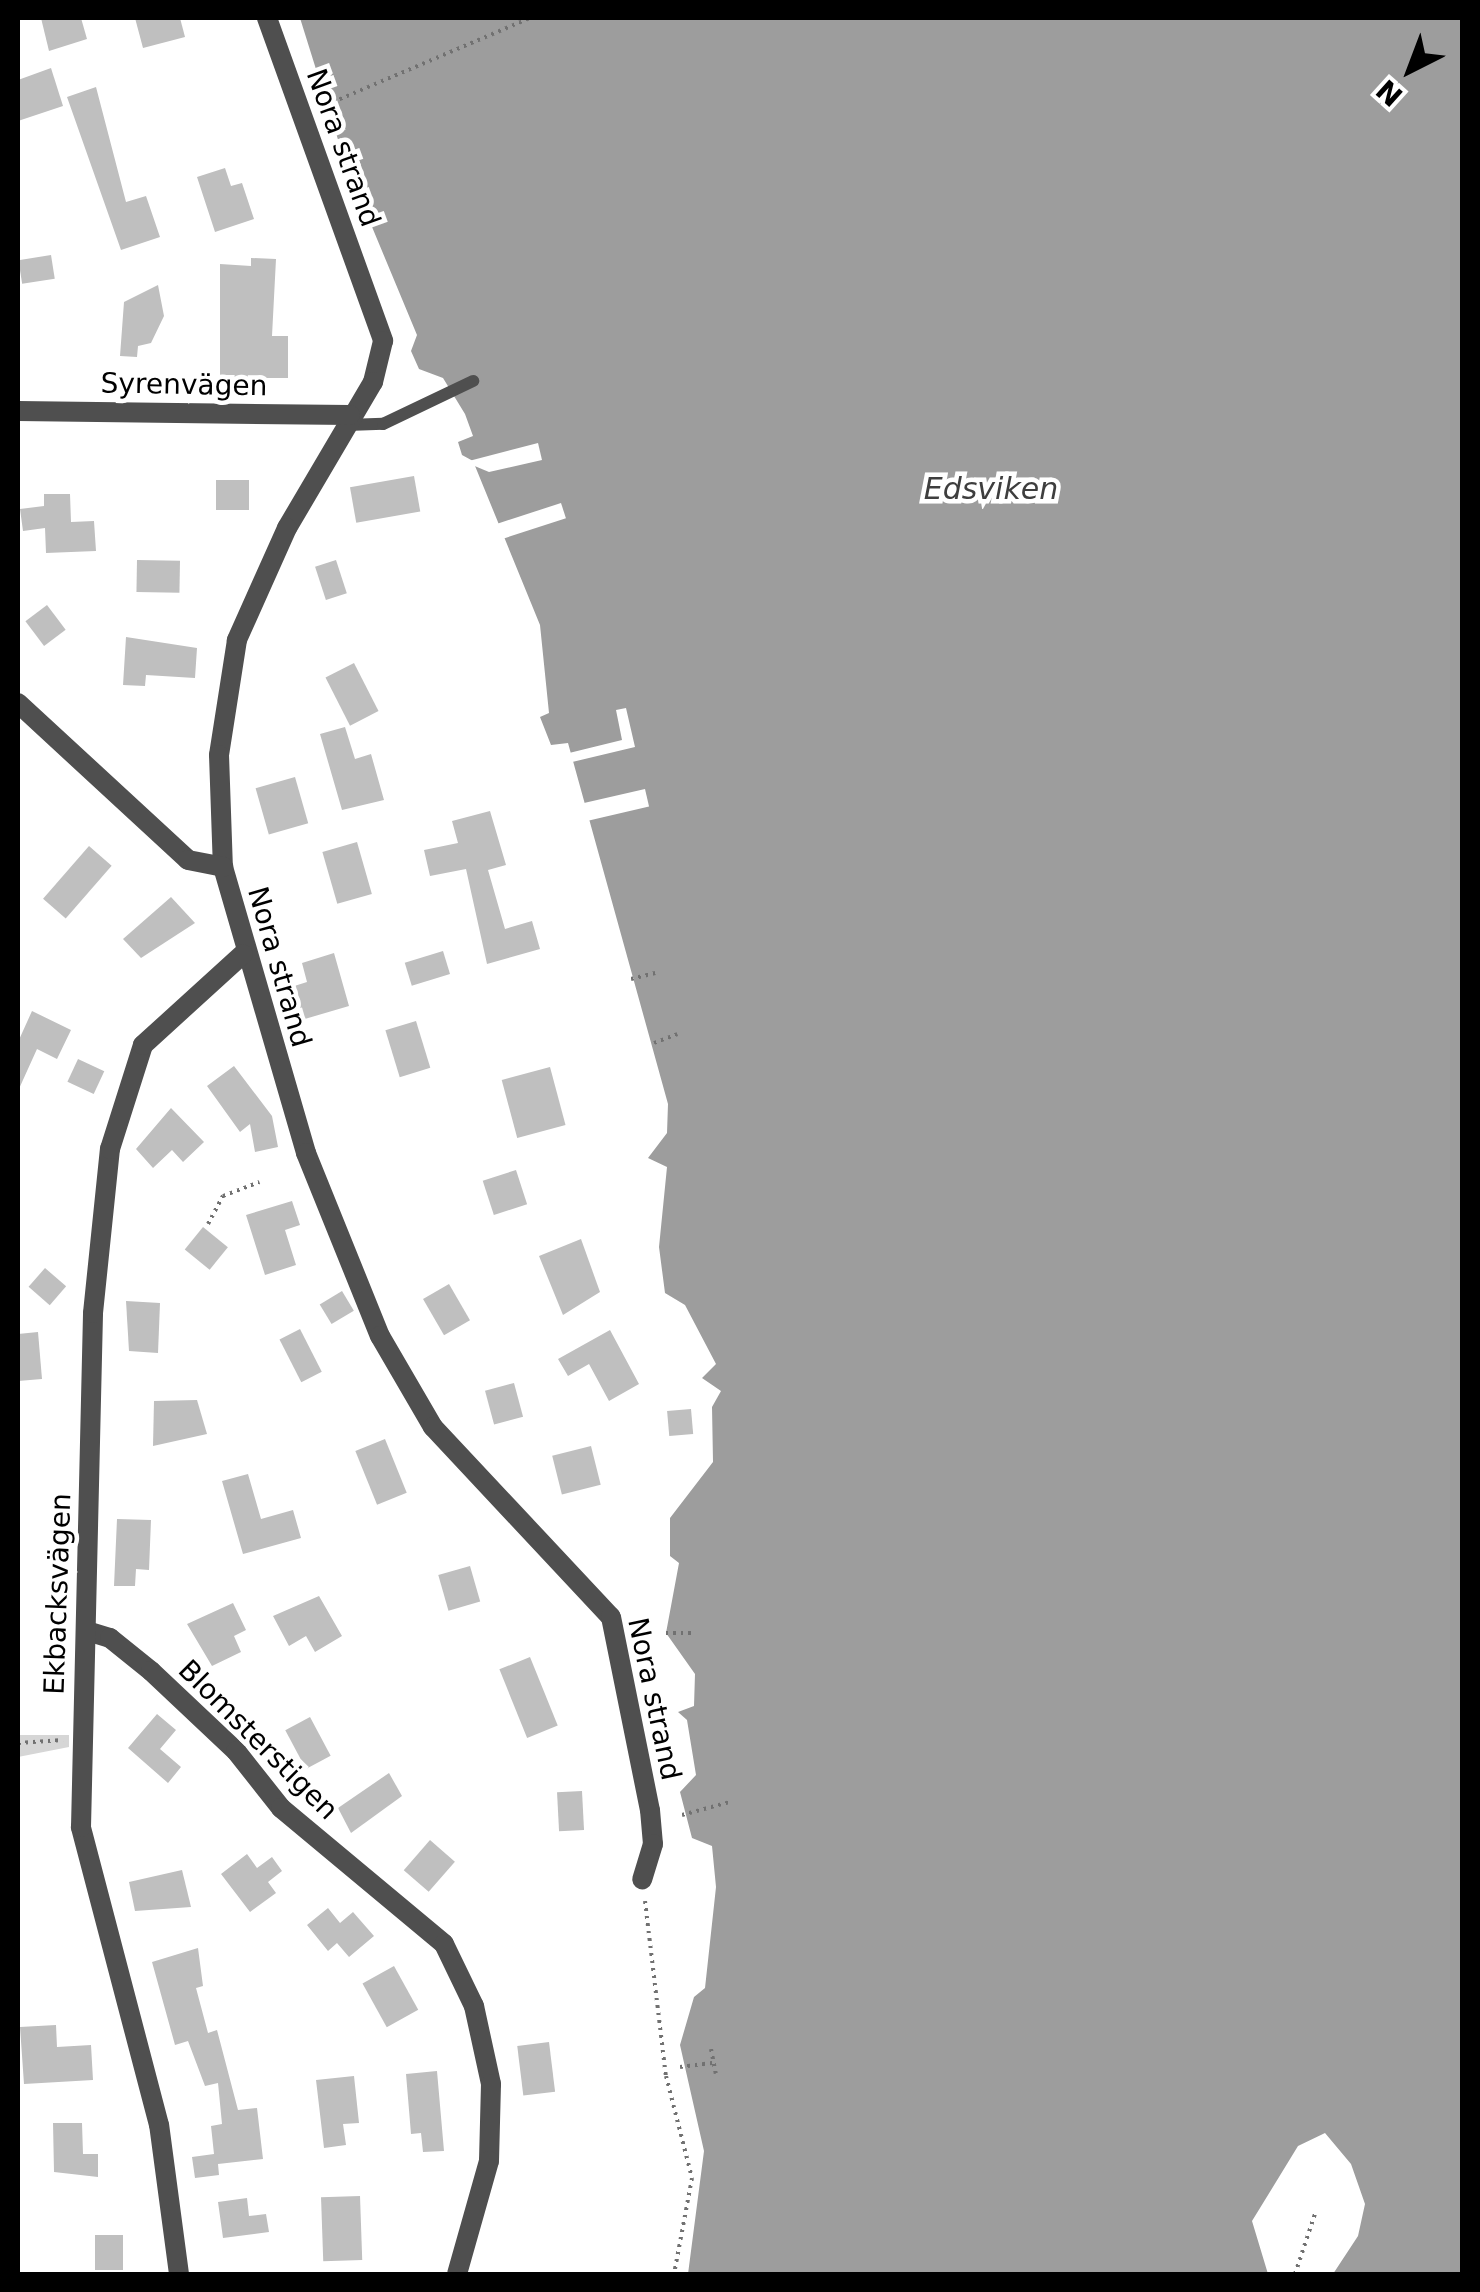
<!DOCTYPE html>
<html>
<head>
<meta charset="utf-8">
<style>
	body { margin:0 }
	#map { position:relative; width:1480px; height:2292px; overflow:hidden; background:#fff; font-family:"DejaVu Sans",sans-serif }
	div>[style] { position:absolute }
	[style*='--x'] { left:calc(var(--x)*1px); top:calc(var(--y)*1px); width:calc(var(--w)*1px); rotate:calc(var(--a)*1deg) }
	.green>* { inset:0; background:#d6d6d6 }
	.water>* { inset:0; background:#9d9d9d }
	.pier>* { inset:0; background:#fff; transform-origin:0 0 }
	.building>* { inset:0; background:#bfbfbf; transform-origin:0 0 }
	.path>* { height:4px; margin-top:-2px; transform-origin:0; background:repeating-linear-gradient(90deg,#717171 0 2.5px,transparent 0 7.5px) }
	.service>* { height:12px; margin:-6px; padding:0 6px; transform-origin:6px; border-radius:6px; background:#4f4f4f }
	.minor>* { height:20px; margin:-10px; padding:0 10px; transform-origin:10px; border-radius:10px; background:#4f4f4f }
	span { translate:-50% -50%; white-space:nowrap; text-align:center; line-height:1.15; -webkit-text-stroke:9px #fff; paint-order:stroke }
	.street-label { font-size:28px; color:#000 }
	.water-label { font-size:30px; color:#3e3e3e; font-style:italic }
	.frame { position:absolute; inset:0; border:20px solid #000; pointer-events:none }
	.north { position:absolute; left:1360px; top:20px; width:100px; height:100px; -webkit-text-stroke:8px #fff; paint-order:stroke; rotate:222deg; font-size:28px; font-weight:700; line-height:40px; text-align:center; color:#000 }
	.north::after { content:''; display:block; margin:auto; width:35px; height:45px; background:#000; clip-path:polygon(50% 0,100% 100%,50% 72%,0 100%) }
</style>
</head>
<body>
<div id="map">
	<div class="green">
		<div style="clip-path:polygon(18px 1735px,69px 1735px,69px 1747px,18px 1757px)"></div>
	</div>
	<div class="water">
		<div style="clip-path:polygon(300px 18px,1462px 18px,1462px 2274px,1333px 2274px,1358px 2236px,1365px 2204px,1351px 2164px,1325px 2133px,1298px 2146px,1252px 2221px,1268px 2274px,688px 2274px,704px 2151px,680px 2045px,694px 1997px,705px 1988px,716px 1887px,712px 1846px,692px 1838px,680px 1792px,696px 1775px,687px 1720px,678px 1712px,694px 1706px,695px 1674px,666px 1633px,679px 1563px,670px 1556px,670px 1518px,713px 1462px,712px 1407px,721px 1391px,702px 1378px,716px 1364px,685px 1305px,665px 1293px,659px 1247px,667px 1167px,648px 1158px,667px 1133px,668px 1104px,568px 743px,551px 745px,540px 717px,549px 713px,540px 625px,473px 461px,462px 455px,458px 442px,473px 436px,465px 414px,443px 378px,419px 369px,411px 351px,417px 335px,345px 162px)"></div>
	</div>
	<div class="pier">
		<div style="clip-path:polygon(538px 443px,542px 460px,489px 472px,465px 462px)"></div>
		<div style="left:561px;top:503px;width:16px;height:71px;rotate:72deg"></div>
		<div style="clip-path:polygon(626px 708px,635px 747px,568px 763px,565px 754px,622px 740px,616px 710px)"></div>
		<div style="left:645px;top:789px;width:18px;height:66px;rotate:77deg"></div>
	</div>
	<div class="building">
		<div style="clip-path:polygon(41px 18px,81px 18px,87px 39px,49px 51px)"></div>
		<div style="clip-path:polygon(135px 18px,180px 18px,185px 37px,143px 48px)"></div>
		<div style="clip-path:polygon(51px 68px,63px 106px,18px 121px,18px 80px)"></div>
		<div style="clip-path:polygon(96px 87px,126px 202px,146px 196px,160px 237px,121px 250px,67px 97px)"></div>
		<div style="clip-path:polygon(225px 168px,231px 186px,242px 183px,254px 219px,215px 232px,197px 177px)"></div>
		<div style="left:51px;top:255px;width:24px;height:33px;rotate:81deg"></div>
		<div style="clip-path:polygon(251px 258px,276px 259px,272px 336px,288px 336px,288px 378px,220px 378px,220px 264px,251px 266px)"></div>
		<div style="clip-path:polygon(158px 285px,164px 316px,151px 343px,138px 346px,137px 357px,120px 356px,124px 302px)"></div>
		<div style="left:414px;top:476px;width:36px;height:65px;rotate:80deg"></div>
		<div style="left:216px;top:480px;width:33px;height:30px"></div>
		<div style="clip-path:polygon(44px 494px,70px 494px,71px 522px,94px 521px,96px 551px,46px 553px,45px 528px,23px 531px,20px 509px,44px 506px)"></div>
		<div style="left:137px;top:560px;width:43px;height:32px;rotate:1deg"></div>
		<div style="left:336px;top:560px;width:35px;height:22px;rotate:72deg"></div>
		<div style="left:47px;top:605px;width:31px;height:27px;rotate:53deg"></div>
		<div style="clip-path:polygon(126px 637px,197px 648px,195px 678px,146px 675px,145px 686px,123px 685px)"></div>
		<div style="left:354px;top:663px;width:54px;height:32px;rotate:63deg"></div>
		<div style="clip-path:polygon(345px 727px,355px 759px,371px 754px,384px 800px,342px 810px,320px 734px)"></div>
		<div style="left:295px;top:777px;width:48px;height:41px;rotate:74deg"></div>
		<div style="clip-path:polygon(490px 811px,506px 865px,488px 870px,505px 929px,532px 921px,540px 949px,487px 964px,466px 869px,430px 876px,424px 850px,458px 843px,452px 821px)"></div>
		<div style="left:357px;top:842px;width:54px;height:36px;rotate:74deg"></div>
		<div style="left:89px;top:846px;width:30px;height:70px;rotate:41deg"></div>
		<div style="clip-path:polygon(171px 897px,195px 923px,141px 958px,123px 939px)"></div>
		<div style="left:443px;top:951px;width:24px;height:40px;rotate:73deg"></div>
		<div style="clip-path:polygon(334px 953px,349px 1006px,298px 1021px,288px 988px,307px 982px,302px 963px)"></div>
		<div style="clip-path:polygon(32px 1011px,71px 1030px,57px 1059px,37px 1049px,18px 1091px,18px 1042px)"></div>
		<div style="left:416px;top:1021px;width:49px;height:32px;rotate:73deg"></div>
		<div style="left:78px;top:1059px;width:29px;height:25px;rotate:25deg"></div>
		<div style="clip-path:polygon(234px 1066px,272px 1116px,278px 1147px,255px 1152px,250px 1124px,240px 1132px,207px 1086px)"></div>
		<div style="left:550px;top:1067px;width:60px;height:50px;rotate:75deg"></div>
		<div style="clip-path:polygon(171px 1108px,204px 1142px,183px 1162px,172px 1150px,153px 1168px,136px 1149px)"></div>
		<div style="left:516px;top:1170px;width:36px;height:35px;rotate:72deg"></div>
		<div style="clip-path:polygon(292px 1201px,300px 1225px,285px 1230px,296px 1265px,265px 1275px,246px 1215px)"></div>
		<div style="left:203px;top:1227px;width:32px;height:29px;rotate:39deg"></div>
		<div style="clip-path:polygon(581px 1239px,600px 1292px,563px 1315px,539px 1256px)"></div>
		<div style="left:45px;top:1268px;width:28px;height:25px;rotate:41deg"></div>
		<div style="left:449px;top:1284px;width:42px;height:30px;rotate:60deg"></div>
		<div style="left:342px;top:1291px;width:23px;height:26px;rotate:59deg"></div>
		<div style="clip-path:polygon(126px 1301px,160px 1303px,158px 1353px,129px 1351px)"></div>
		<div style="left:300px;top:1329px;width:48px;height:23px;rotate:63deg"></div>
		<div style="clip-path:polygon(610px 1330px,639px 1384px,609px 1401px,589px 1364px,568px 1376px,558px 1359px)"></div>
		<div style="clip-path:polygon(38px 1332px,42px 1379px,18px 1381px,18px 1334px)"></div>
		<div style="left:514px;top:1383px;width:35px;height:30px;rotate:75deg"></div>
		<div style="clip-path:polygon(197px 1400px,207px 1434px,153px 1446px,154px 1401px)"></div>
		<div style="left:691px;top:1409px;width:25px;height:24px;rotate:85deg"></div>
		<div style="left:385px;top:1439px;width:58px;height:32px;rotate:68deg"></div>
		<div style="left:591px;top:1446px;width:40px;height:40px;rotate:76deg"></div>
		<div style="clip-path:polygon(248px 1474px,261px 1519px,293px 1510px,301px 1538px,243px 1554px,222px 1481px)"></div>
		<div style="clip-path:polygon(117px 1519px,151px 1520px,149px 1570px,136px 1569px,135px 1586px,114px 1586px)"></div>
		<div style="left:470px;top:1566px;width:37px;height:33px;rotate:74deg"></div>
		<div style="clip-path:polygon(319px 1596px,342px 1636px,315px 1652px,306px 1636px,289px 1646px,273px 1616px)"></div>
		<div style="clip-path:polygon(233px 1603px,246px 1630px,234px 1636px,241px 1652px,212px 1666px,187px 1624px)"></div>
		<div style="left:530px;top:1657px;width:74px;height:33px;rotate:68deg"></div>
		<div style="clip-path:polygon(157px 1714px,176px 1730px,160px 1749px,181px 1767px,168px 1783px,128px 1748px)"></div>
		<div style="left:310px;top:1717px;width:44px;height:28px;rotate:62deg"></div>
		<div style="clip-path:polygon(389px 1773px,402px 1796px,351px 1833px,338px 1808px)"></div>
		<div style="left:582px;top:1791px;width:39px;height:25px;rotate:87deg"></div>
		<div style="left:430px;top:1840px;width:33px;height:40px;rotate:41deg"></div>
		<div style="clip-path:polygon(247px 1854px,257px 1868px,272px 1857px,282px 1871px,268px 1882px,276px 1893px,250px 1912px,221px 1874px)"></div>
		<div style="clip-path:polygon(182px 1870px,191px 1907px,135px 1911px,129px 1882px)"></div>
		<div style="clip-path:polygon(328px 1908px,340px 1923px,353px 1912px,374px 1936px,349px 1957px,337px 1943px,328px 1951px,307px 1925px)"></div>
		<div style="clip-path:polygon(198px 1948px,203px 1986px,196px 1988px,208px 2033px,217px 2030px,238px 2110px,257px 2108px,263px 2159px,218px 2164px,219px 2175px,195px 2178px,192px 2157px,214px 2154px,211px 2126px,222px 2124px,218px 2083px,205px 2086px,188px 2041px,175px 2045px,152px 1962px)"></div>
		<div style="left:394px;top:1966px;width:50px;height:36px;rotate:61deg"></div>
		<div style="clip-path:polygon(56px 2025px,57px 2047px,91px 2045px,93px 2080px,24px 2084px,20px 2027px)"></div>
		<div style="left:549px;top:2042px;width:50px;height:32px;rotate:83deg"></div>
		<div style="clip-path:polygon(437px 2071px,444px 2151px,423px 2152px,421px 2133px,411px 2134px,406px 2074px)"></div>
		<div style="clip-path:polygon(354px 2076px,359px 2123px,343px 2124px,346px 2145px,324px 2148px,316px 2080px)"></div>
		<div style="clip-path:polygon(53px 2123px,82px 2123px,83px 2154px,98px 2154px,98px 2177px,54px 2172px)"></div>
		<div style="left:360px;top:2196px;width:64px;height:39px;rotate:88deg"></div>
		<div style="clip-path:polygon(247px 2198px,249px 2216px,266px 2214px,269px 2232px,223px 2238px,218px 2202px)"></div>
		<div style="left:123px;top:2235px;width:35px;height:28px;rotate:90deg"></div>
	</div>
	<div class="path">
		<div style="--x:319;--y:108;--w:229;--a:-23.1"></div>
		<div style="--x:631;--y:979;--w:25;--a:-14"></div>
		<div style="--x:654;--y:1043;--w:25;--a:-21"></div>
		<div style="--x:208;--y:1224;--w:32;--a:-62"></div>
		<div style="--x:223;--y:1196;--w:39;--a:-21"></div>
		<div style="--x:666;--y:1633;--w:29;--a:0"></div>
		<div style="--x:18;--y:1743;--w:45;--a:-3.8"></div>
		<div style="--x:682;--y:1815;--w:50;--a:-15.2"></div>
		<div style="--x:645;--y:1901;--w:176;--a:83.2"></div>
		<div style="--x:666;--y:2076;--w:105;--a:75.7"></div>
		<div style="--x:692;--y:2178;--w:98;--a:100.6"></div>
		<div style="--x:711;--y:2049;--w:25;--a:79"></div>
		<div style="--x:680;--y:2067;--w:34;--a:-7"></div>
		<div style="--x:1295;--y:2274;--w:63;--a:-71.6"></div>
	</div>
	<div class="service">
		<div style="--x:347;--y:425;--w:36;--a:-2"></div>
		<div style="--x:383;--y:424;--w:100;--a:-25.5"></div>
	</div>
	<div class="minor">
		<div style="--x:267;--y:18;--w:343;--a:70.2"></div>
		<div style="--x:383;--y:341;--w:42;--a:103.7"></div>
		<div style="--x:373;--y:382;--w:169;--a:120.5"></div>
		<div style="--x:287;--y:528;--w:123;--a:114.1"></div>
		<div style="--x:237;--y:640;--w:116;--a:98.9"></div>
		<div style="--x:219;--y:755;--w:112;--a:88"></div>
		<div style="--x:223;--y:867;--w:298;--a:73.8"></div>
		<div style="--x:306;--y:1153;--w:197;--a:68"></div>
		<div style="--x:380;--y:1336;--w:105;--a:59.8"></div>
		<div style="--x:433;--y:1427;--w:260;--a:46.9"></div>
		<div style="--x:611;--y:1617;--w:197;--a:78.6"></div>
		<div style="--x:650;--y:1810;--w:34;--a:85"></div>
		<div style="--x:653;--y:1844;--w:37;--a:107"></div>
		<div style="--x:18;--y:411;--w:332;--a:0.7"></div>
		<div style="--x:18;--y:703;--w:231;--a:42.7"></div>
		<div style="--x:188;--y:860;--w:36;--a:11"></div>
		<div style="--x:87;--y:1631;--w:24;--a:17"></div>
		<div style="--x:110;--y:1638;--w:53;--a:38.8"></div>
		<div style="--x:151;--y:1671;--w:117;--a:43.3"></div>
		<div style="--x:236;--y:1751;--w:73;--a:51.7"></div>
		<div style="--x:281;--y:1808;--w:212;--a:39.8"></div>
		<div style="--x:444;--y:1944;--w:69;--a:64.2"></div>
		<div style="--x:474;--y:2006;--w:80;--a:77.7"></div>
		<div style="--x:491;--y:2084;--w:77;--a:91.5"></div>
		<div style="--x:489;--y:2161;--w:117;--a:105.8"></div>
		<div style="--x:179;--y:2274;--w:150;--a:-97.6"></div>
		<div style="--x:159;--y:2125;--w:308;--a:-104.7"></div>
		<div style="--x:81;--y:1827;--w:514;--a:-88.66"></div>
		<div style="--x:93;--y:1313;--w:165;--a:-84.1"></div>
		<div style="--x:110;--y:1149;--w:109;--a:-72.4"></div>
		<div style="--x:143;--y:1045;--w:135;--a:-42.3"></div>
	</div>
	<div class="street-label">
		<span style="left:343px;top:148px;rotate:70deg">Nora strand</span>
		<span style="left:184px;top:385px;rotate:1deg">Syrenvägen</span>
		<span style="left:279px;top:967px;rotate:74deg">Nora strand</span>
		<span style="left:58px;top:1594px;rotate:-88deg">Ekbacksvägen</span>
		<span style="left:654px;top:1699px;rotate:78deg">Nora strand</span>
		<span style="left:258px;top:1740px;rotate:45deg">Blomsterstigen</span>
	</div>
	<div class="water-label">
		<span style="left:991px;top:489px">Edsviken</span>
	</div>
	<div class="frame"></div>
	<div class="north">N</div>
</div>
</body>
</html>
